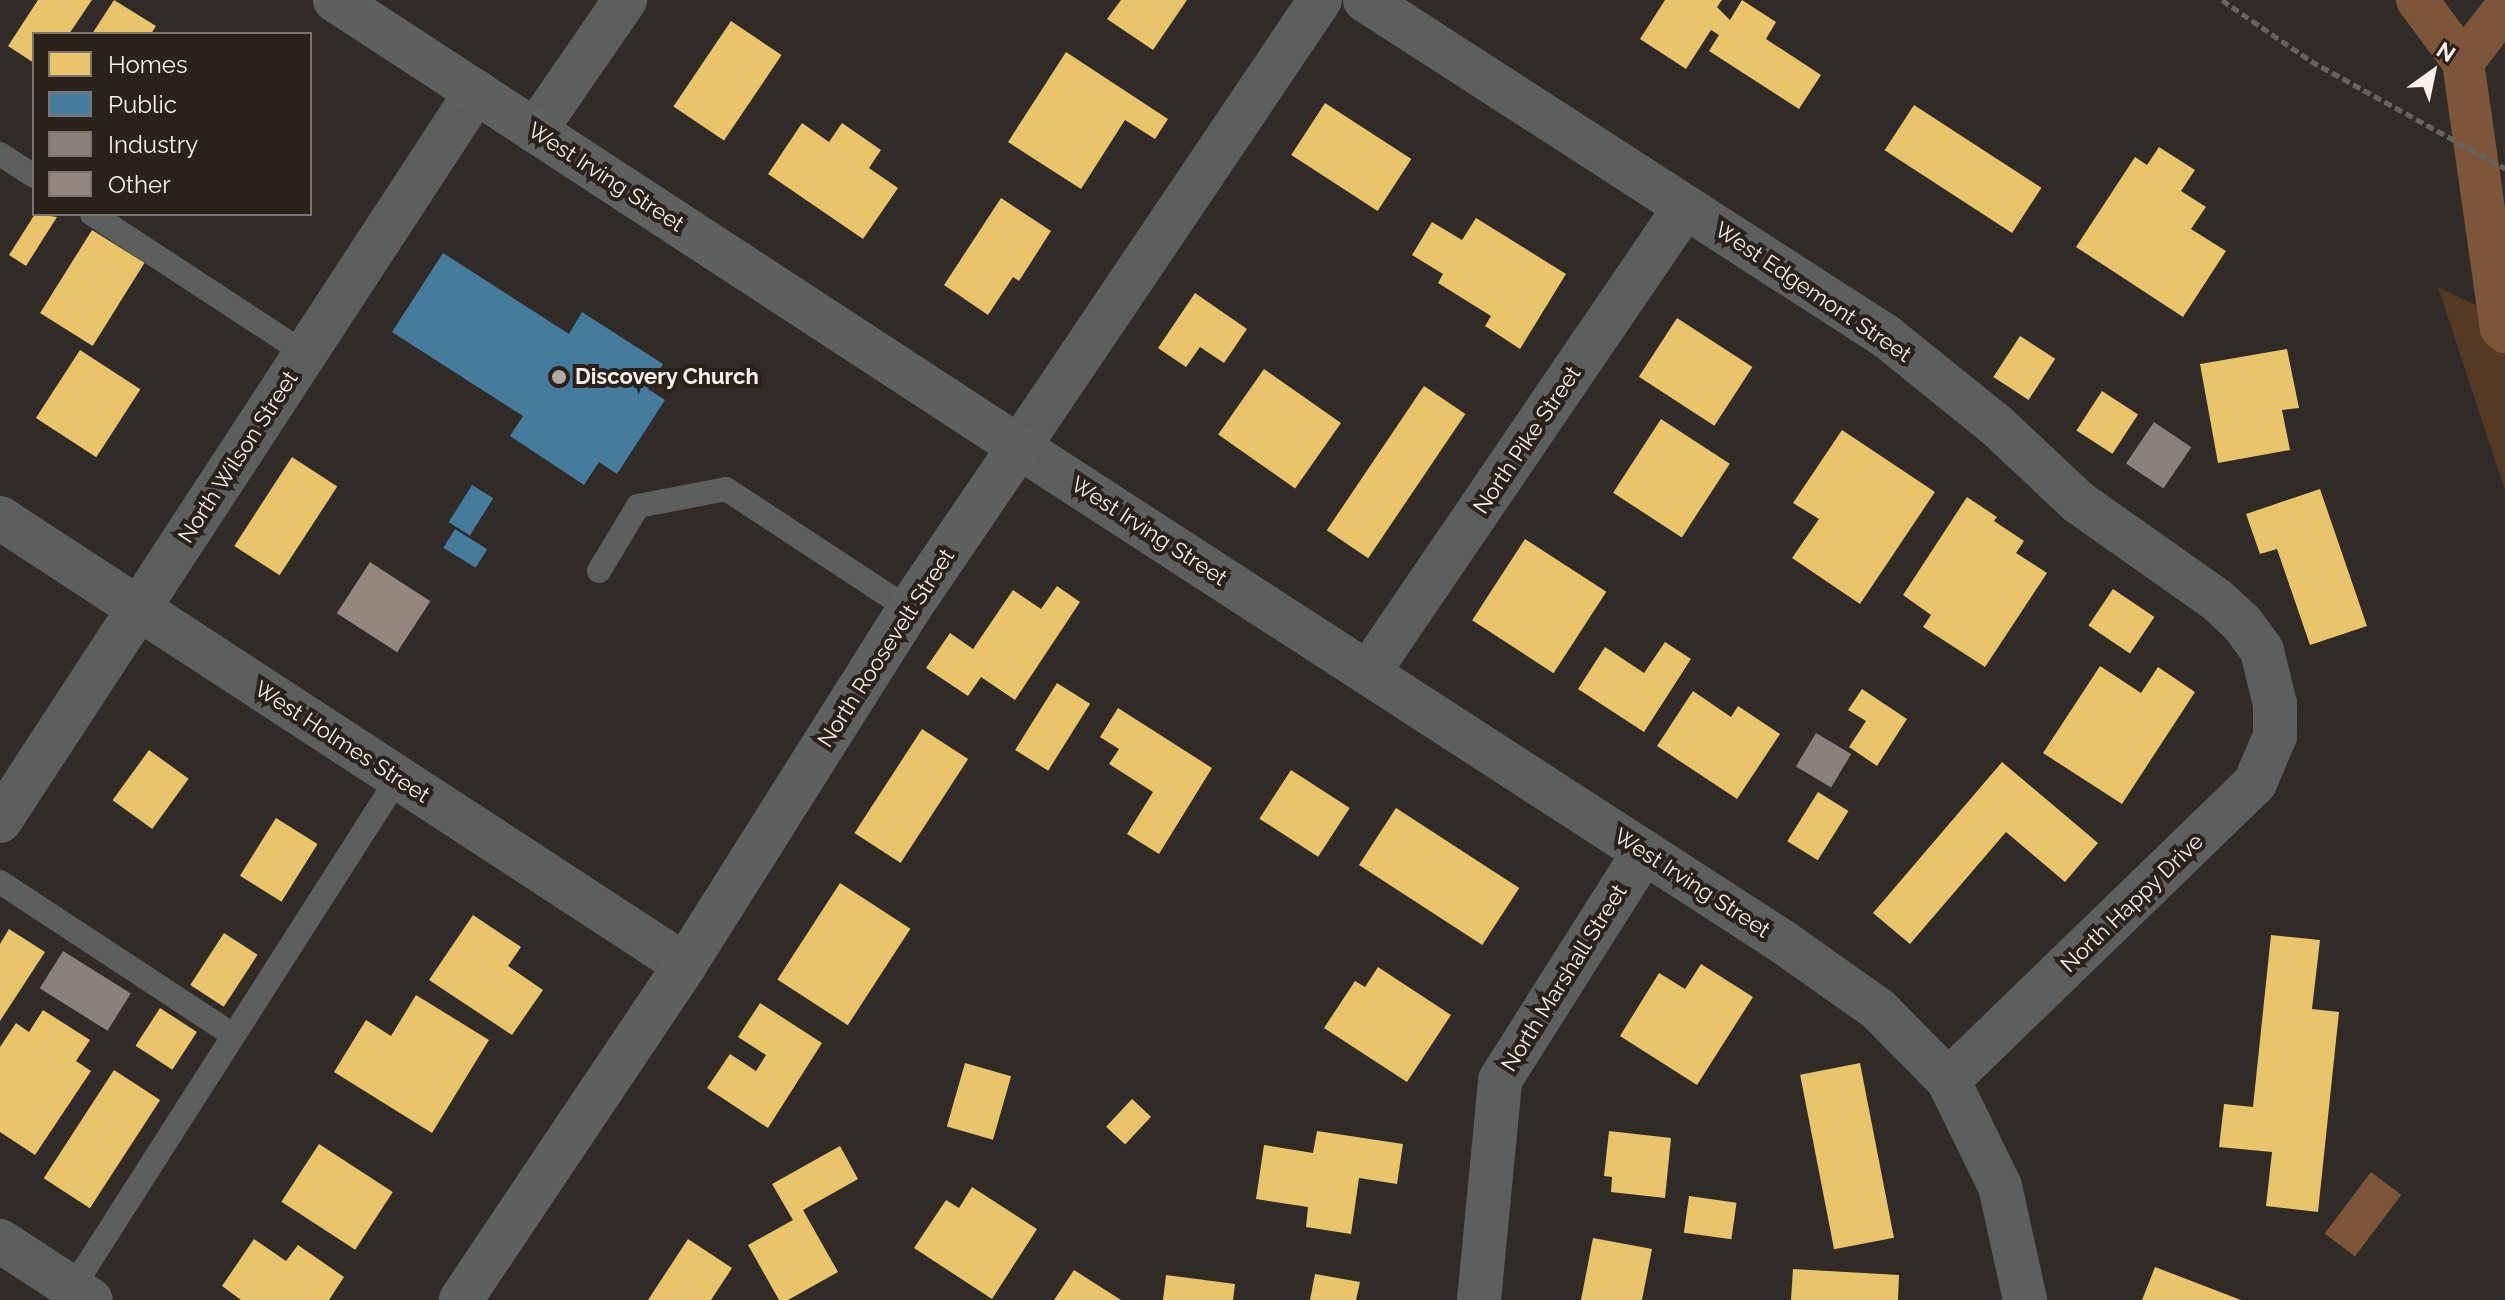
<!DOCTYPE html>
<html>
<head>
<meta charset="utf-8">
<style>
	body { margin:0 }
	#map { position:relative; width:2505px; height:1300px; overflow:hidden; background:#302b27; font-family:Raleway,sans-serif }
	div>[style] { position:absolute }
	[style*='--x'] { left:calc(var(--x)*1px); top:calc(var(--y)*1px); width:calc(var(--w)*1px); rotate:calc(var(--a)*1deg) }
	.green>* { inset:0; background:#553923 }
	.water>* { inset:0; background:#7d5639; transform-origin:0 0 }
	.homes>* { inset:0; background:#e9c46a; transform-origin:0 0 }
	.public>* { inset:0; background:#457b9d; transform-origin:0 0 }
	.industry>* { inset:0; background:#8a817c; transform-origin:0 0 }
	.canal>* { height:42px; margin:-21px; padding:0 21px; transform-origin:21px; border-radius:21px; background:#7d5639 }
	.building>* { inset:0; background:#93877e; transform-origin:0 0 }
	.path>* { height:5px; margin-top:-2.5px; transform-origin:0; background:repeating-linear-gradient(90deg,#656463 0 8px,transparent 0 12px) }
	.lane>* { height:24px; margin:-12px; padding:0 12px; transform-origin:12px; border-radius:12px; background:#5d5e5e }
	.street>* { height:44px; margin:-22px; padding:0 22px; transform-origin:22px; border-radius:22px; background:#5d5e5e }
	.secondary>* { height:44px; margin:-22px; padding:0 22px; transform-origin:22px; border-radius:22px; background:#5f6060 }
	.dots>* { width:22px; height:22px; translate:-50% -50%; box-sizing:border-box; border:4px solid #2a211a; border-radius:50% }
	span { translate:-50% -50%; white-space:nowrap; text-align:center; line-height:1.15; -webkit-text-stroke:8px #2a211a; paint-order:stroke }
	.street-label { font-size:22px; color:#f7f0eb }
	.poi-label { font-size:22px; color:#f7f0eb; font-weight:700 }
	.left { translate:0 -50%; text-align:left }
	.legend { position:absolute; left:32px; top:32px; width:280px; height:184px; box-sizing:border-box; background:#2a211a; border:2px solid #7c746e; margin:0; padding:10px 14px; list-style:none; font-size:24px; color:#f7f0eb }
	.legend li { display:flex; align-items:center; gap:16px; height:40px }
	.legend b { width:40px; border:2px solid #7c746e }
	.north { position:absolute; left:2393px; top:32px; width:80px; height:80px; -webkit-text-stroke:6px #2a211a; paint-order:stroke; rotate:33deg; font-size:22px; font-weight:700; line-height:32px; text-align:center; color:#f7f0eb }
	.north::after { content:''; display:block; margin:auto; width:28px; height:36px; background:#f7f0eb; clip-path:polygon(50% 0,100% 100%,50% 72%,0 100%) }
</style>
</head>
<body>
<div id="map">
	<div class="green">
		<div style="clip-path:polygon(2438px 287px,2505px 319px,2505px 490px)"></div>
	</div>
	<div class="water">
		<div style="left:2371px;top:1172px;width:38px;height:77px;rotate:37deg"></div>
	</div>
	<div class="homes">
		<div style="clip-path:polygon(38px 0,92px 0,69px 34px,34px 34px,34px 63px,8px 46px)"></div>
		<div style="clip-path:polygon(114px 0,156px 26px,151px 34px,92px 34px)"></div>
		<div style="clip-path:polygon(1121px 0,1187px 0,1153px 50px,1107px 19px)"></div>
		<div style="clip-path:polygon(1665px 0,1722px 0,1717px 7px,1730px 20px,1742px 0,1776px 22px,1766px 39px,1821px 75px,1799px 109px,1709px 51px,1719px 35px,1711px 30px,1686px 69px,1640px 39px)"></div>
		<div style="left:731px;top:21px;width:61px;height:103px;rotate:34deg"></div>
		<div style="clip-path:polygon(1066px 52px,1168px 119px,1155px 139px,1125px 120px,1081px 189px,1008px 142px)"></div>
		<div style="left:1325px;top:103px;width:103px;height:62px;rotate:33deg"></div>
		<div style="left:1914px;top:105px;width:152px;height:54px;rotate:33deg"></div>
		<div style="clip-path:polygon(802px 123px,829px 142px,842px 123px,881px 150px,869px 168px,898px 188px,863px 239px,768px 174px)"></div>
		<div style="clip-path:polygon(2159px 147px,2195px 170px,2181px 191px,2206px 207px,2191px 229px,2226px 251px,2183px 317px,2076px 247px,2135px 157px,2147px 165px)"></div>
		<div style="clip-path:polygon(1001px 198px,1051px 231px,1019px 281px,1013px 277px,988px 315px,944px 285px)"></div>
		<div style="clip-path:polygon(35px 214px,57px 217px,26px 266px,9px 255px)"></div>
		<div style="clip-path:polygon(1476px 218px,1566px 274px,1520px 349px,1485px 326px,1491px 316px,1438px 283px,1443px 274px,1412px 255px,1432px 222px,1462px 240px)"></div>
		<div style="left:92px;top:230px;width:62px;height:98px;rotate:32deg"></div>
		<div style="clip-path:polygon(1195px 293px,1247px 329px,1224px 363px,1200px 347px,1186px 367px,1158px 348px)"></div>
		<div style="left:1677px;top:318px;width:90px;height:70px;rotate:33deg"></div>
		<div style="left:2020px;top:336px;width:42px;height:49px;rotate:33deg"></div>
		<div style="clip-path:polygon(2287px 349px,2299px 408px,2282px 410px,2290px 450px,2218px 463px,2200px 364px)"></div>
		<div style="left:80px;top:350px;width:72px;height:81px;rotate:33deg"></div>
		<div style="left:1264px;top:369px;width:94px;height:80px;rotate:35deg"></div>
		<div style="left:1424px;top:386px;width:50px;height:174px;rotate:34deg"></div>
		<div style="left:2102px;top:391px;width:43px;height:47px;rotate:33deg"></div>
		<div style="left:1661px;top:419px;width:82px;height:88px;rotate:33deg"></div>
		<div style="clip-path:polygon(1842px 430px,1935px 492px,1860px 604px,1792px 558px,1819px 519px,1793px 503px)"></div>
		<div style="left:292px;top:457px;width:54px;height:106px;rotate:33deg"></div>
		<div style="clip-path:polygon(2320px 489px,2367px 626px,2310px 645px,2277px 549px,2260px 554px,2246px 514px)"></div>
		<div style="clip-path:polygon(1967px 497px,1997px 517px,1994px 521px,2024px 541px,2016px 553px,2047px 573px,1985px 667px,1923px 627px,1931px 615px,1903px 595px)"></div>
		<div style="left:1525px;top:539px;width:97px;height:97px;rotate:33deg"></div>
		<div style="clip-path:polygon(1057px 586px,1080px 602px,1015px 700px,981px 677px,968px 696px,926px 668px,950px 633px,973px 649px,1013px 590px,1041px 609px)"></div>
		<div style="left:2113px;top:589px;width:50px;height:44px;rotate:34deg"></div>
		<div style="clip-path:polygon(1665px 642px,1691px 659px,1644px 732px,1578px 689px,1605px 647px,1644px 673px)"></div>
		<div style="clip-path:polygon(2100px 666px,2141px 693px,2158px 667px,2195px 692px,2122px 804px,2043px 753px)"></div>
		<div style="left:1057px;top:683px;width:39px;height:79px;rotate:32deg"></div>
		<div style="clip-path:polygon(1862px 689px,1907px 719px,1877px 766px,1849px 747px,1866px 721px,1848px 710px)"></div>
		<div style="clip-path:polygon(1693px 691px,1731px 717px,1738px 706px,1780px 734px,1737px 799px,1657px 746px)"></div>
		<div style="clip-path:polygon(1118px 708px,1212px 768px,1159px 854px,1127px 834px,1153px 792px,1109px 764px,1119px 749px,1100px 737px)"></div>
		<div style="left:922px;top:729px;width:55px;height:124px;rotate:33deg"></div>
		<div style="left:149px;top:750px;width:49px;height:62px;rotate:36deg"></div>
		<div style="clip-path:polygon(2002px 762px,2098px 843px,2065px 882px,2006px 832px,1910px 944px,1873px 913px)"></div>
		<div style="left:1291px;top:770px;width:70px;height:58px;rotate:33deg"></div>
		<div style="left:1818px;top:792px;width:36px;height:58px;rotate:32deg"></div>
		<div style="left:1396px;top:808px;width:147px;height:68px;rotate:33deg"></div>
		<div style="left:276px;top:818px;width:49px;height:68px;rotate:32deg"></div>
		<div style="left:840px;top:883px;width:84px;height:115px;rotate:33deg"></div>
		<div style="clip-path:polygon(473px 915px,521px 947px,508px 966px,543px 990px,512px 1035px,429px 980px)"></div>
		<div style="clip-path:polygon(9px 929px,45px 952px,0 1021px,0 944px)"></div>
		<div style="left:224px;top:933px;width:40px;height:62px;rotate:33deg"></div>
		<div style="clip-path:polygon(2271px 935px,2320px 940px,2312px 1009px,2339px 1012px,2318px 1212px,2266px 1206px,2272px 1152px,2219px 1147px,2224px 1104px,2253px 1107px)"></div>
		<div style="clip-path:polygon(1701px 964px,1753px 997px,1697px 1085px,1620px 1036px,1659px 973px,1685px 989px)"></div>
		<div style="clip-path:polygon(1378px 967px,1451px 1015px,1407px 1082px,1324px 1028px,1355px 981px,1365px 987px)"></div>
		<div style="clip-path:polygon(416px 995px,489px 1040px,432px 1133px,334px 1072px,366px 1020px,391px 1036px)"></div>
		<div style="clip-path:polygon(760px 1003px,822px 1043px,768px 1128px,707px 1088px,730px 1054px,756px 1071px,766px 1055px,738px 1037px)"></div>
		<div style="left:160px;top:1008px;width:44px;height:45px;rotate:33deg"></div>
		<div style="clip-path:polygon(43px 1010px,90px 1040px,76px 1061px,91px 1071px,35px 1155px,0 1132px,0 1047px,16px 1023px,29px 1032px)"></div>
		<div style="left:965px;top:1063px;width:48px;height:66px;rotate:16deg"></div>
		<div style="left:1860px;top:1063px;width:178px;height:61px;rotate:79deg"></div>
		<div style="left:114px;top:1070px;width:55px;height:129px;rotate:33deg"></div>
		<div style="left:1132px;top:1099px;width:26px;height:38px;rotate:43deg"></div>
		<div style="clip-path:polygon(1317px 1131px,1403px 1144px,1397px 1184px,1359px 1178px,1351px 1234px,1306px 1227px,1308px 1207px,1256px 1199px,1264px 1145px,1313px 1153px)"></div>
		<div style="clip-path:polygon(1609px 1131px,1671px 1138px,1665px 1198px,1611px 1192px,1612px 1177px,1604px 1176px)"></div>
		<div style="left:319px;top:1144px;width:88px;height:69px;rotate:33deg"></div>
		<div style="clip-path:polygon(840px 1146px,858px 1179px,803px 1210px,838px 1272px,788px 1300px,779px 1300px,748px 1245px,793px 1220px,772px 1184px)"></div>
		<div style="clip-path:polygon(972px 1187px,1037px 1229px,992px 1299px,914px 1248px,946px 1200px,959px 1208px)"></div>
		<div style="left:1689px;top:1196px;width:48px;height:37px;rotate:8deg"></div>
		<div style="clip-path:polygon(1593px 1238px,1652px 1249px,1642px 1300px,1581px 1300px)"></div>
		<div style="clip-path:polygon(254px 1239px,286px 1261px,298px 1245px,344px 1277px,329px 1300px,241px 1300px,222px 1286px)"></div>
		<div style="clip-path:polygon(688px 1239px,732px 1268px,711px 1300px,648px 1300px)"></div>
		<div style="clip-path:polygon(2155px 1267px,2241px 1300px,2142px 1300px)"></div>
		<div style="clip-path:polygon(1793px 1269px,1899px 1275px,1898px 1300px,1791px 1300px)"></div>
		<div style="clip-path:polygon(1074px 1270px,1121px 1300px,1054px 1300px)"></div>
		<div style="clip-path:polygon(1315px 1274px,1360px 1282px,1356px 1300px,1310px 1300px)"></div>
		<div style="clip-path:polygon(1166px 1275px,1235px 1284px,1233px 1300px,1163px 1300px)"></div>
	</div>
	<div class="public">
		<div style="clip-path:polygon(443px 253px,569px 334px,582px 312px,663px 364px,648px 389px,665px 400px,617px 474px,599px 462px,584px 485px,510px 436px,523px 416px,392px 332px)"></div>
		<div style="left:472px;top:485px;width:25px;height:44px;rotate:32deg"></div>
		<div style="left:455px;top:529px;width:38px;height:22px;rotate:32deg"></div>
	</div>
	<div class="industry">
		<div style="left:2154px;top:422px;width:45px;height:50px;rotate:34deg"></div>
		<div style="left:1816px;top:733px;width:41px;height:39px;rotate:31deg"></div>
		<div style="left:63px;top:951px;width:80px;height:44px;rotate:32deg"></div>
	</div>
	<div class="canal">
		<div style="--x:2417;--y:0;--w:77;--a:53.4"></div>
		<div style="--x:2463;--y:62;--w:269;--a:81.9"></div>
		<div style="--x:2501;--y:328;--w:6;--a:45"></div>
		<div style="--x:2463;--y:62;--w:68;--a:-52.1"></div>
	</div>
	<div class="building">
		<div style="left:370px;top:562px;width:72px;height:61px;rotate:33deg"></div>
	</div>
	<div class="path">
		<div style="--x:2222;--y:0;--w:108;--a:34.4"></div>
		<div style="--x:2311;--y:61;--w:222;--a:28.9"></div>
	</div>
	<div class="lane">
		<div style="--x:0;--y:154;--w:40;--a:32.9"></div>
		<div style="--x:92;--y:214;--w:256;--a:33.2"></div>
		<div style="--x:599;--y:571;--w:76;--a:-59"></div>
		<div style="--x:638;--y:506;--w:90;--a:-10.9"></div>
		<div style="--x:726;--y:489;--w:219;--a:33.3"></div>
		<div style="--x:0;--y:882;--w:279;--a:33.3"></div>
		<div style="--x:68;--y:1295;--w:613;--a:-57.45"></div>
	</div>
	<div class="street">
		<div style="--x:1320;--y:0;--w:539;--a:123.96"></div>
		<div style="--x:1019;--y:447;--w:910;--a:32.94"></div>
		<div style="--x:1783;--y:942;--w:116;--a:35.2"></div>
		<div style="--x:1878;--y:1009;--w:100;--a:45.4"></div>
		<div style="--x:1948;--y:1080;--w:118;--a:63.9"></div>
		<div style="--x:2000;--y:1186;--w:117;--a:77.6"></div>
		<div style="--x:1365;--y:0;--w:621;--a:32.85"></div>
		<div style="--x:1887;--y:337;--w:139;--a:38.9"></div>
		<div style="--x:1995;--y:424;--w:114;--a:43.2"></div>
		<div style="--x:2078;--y:502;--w:170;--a:35.2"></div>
		<div style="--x:2217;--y:600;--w:34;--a:43"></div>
		<div style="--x:2242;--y:623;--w:34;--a:54"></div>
		<div style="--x:2262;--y:651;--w:55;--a:76.2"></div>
		<div style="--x:2275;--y:704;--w:32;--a:90"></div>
		<div style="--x:2275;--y:736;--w:51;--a:113.1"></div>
		<div style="--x:2255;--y:783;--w:427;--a:135.9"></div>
		<div style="--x:535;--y:131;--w:159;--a:-55.5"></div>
		<div style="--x:0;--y:518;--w:818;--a:33.13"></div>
		<div style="--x:1368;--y:673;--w:564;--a:-55.77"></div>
		<div style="--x:0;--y:821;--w:871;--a:-56.86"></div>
		<div style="--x:0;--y:1241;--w:108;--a:33"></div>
		<div style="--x:1479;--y:1300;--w:221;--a:-84.5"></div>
		<div style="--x:1500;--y:1080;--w:270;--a:-57.7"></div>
	</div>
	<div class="secondary">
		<div style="--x:335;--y:0;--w:817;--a:33.16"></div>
		<div style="--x:1019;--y:447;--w:196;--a:124.2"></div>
		<div style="--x:909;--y:609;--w:421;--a:122.2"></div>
		<div style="--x:685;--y:965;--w:403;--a:123.8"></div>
	</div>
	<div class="dots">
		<div style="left:559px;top:377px;background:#b1aba6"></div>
	</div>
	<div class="street-label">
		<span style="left:606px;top:177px;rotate:33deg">West Irving Street</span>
		<span style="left:1813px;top:292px;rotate:34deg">West Edgemont Street</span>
		<span style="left:1527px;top:440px;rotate:-56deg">North Pike Street</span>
		<span style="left:238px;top:457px;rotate:-57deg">North Wilson Street</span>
		<span style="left:1149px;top:531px;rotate:33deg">West Irving Street</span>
		<span style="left:886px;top:648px;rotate:-57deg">North Roosevelt Street</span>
		<span style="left:342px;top:742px;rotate:33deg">West Holmes Street</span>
		<span style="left:1692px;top:883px;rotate:33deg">West Irving Street</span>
		<span style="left:2132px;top:903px;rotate:-44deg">North Happy Drive</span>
		<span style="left:1564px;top:978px;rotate:-58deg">North Marshall Street</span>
	</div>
	<div class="poi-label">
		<span class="left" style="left:575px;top:377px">Discovery Church</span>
	</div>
	<ul class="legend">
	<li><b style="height:22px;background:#e9c46a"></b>Homes</li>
	<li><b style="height:22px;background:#457b9d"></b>Public</li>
	<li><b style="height:22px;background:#8a817c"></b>Industry</li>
	<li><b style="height:22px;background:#93877e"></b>Other</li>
	</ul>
	<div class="north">N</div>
</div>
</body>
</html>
